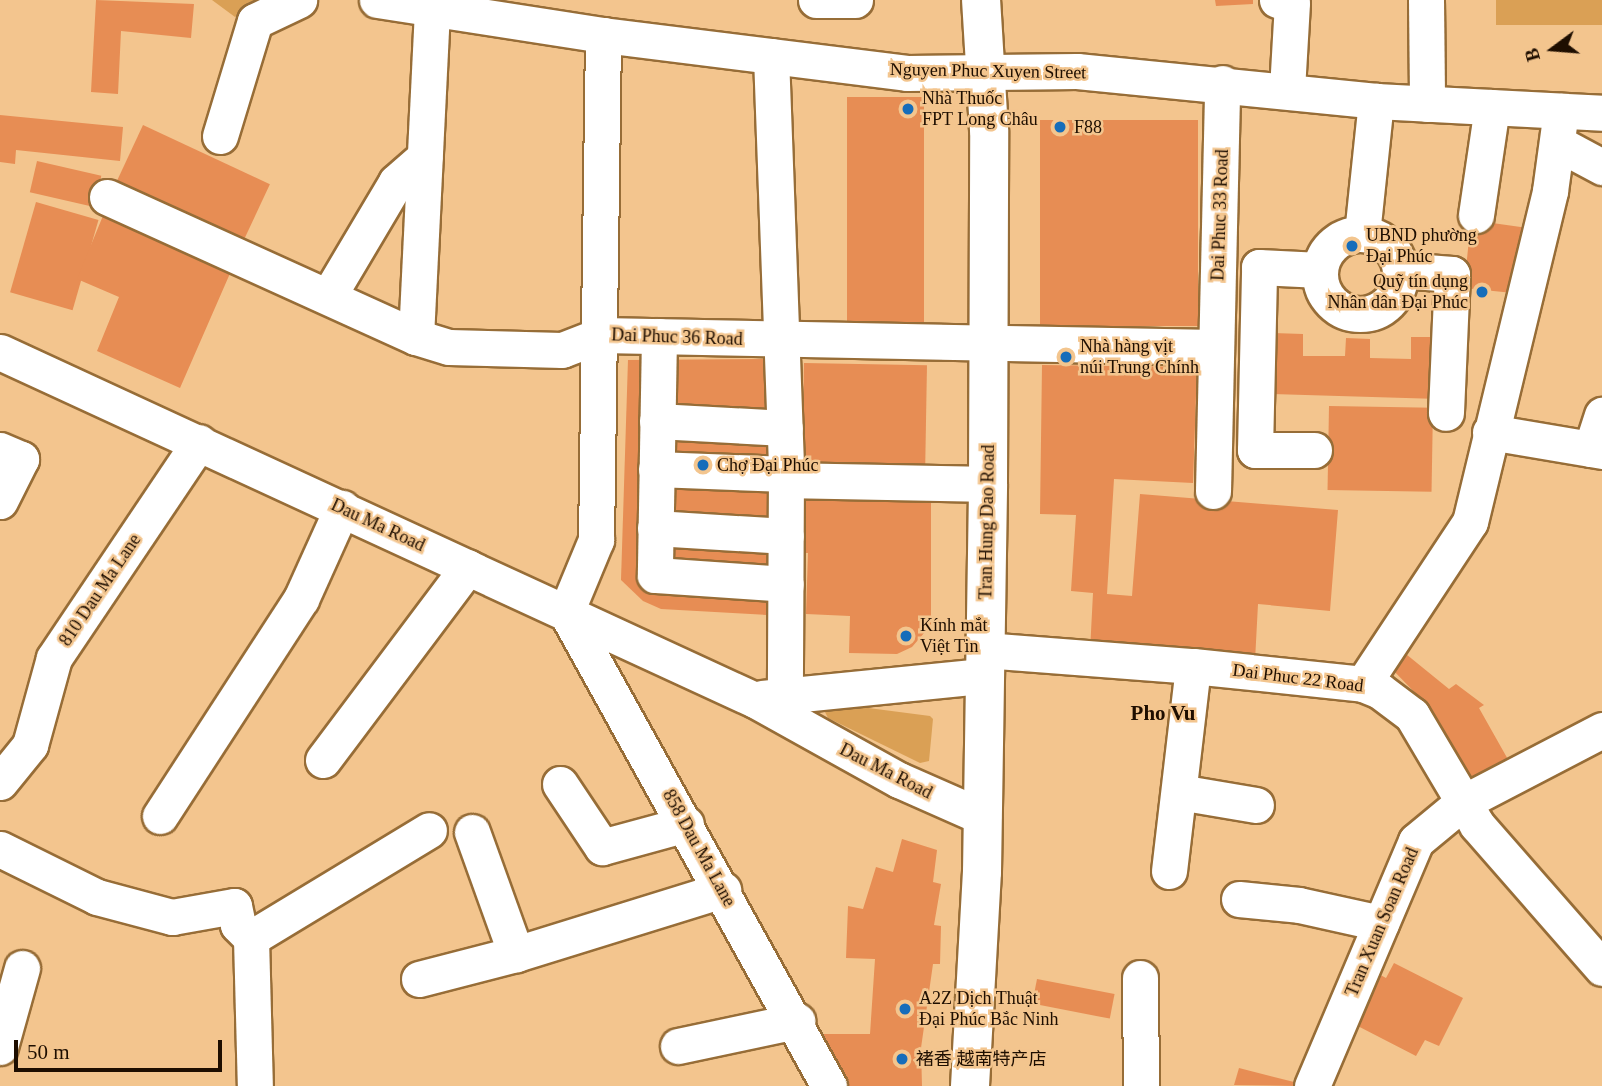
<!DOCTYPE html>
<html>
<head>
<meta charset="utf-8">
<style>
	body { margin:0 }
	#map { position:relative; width:1602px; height:1086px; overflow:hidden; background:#f3c58e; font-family:"Times New Roman","Noto Sans SC",serif }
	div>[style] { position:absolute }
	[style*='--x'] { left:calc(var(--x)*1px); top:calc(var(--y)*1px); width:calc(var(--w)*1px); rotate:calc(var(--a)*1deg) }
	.green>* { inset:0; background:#daa055; transform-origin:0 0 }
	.building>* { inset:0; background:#e78d54; transform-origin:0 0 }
	.roads { filter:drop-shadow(2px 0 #976d37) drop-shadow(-2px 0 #976d37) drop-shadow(0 2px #976d37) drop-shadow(0 -2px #976d37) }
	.minor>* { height:35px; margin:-17.5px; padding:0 17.5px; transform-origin:17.5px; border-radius:17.5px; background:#fff }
	.minor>.ring { margin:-17.5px; padding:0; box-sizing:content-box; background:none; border:35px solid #fff; border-radius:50% }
	.major>* { height:38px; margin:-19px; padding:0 19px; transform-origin:19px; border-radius:19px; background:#fff }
	.dots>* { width:19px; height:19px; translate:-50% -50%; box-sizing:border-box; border:4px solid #f3c58e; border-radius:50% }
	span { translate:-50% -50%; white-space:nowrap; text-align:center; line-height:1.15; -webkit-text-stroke:5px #f3c58e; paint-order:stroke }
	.street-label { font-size:18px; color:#1e0e00 }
	.poi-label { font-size:18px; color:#1e0e00 }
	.left { translate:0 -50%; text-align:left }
	.right { translate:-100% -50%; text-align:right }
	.quarter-label { font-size:21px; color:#1e0e00; font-weight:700 }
	.north { position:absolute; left:1518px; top:14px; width:70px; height:70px; -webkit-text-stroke:5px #f3c58e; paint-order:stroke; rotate:254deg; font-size:19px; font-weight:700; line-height:28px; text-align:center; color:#1e0e00 }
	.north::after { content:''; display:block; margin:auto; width:24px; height:32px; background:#1e0e00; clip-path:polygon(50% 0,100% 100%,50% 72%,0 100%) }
	.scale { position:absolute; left:14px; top:1040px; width:208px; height:32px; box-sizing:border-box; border:4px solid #1e0e00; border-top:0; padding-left:9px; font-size:21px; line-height:24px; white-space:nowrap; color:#1e0e00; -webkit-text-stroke:5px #f3c58e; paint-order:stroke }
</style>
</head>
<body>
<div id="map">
	<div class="green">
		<div style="clip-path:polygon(212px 0,269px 0,235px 17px)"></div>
		<div style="left:1496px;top:0;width:106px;height:25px"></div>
		<div style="clip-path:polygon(830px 703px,930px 716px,933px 719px,929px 761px,920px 763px,828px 718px,823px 708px)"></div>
	</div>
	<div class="building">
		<div style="clip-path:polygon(96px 0,194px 4px,191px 38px,121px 31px,118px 94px,91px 92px)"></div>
		<div style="clip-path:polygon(1215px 0,1253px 0,1253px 4px,1216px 6px)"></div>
		<div style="left:847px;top:97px;width:77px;height:228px"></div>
		<div style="clip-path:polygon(0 115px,123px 127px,120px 161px,16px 150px,15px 164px,0 162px)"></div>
		<div style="left:1198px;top:120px;width:206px;height:158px;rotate:90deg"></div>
		<div style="left:143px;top:125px;width:140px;height:70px;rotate:25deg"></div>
		<div style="left:37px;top:161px;width:66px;height:32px;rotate:13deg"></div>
		<div style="left:36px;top:202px;width:65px;height:94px;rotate:16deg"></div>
		<div style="clip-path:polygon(107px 206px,235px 262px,180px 388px,97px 351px,119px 297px,77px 279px)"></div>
		<div style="clip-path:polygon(1471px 220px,1527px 228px,1513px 293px,1464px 288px)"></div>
		<div style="clip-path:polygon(1273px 333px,1303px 334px,1303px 356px,1345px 356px,1346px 338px,1370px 339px,1370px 358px,1411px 359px,1411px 337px,1440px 337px,1439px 399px,1272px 394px)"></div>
		<div style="clip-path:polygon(782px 359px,784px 616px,661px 609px,643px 601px,621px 580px,628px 360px)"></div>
		<div style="left:804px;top:363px;width:123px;height:113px;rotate:1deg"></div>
		<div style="clip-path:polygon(1042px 365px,1197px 367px,1193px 483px,1114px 479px,1107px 594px,1132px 596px,1140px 494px,1338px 510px,1330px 611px,1258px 604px,1255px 661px,1090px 651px,1093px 593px,1071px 591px,1076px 515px,1040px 514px)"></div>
		<div style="left:1329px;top:406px;width:104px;height:84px;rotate:1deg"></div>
		<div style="clip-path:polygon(803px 488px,931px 490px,931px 625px,912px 647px,897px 654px,849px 653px,850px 616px,806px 614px,808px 553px,801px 553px)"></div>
		<div style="clip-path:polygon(1401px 650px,1449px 689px,1456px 684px,1484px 705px,1479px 708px,1510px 763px,1478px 792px,1451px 745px,1447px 747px,1424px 710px,1428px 706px,1388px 665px)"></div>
		<div style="clip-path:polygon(902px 839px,937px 850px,933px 882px,941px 884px,934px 925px,941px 926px,940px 964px,933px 964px,921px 1048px,922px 1086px,841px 1086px,818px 1034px,870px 1034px,875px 959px,846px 958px,848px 906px,863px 909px,876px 867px,893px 872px)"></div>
		<div style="clip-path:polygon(1394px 963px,1463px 998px,1439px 1046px,1425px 1040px,1416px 1056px,1348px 1021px,1373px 971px,1386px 978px)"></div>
		<div style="left:1037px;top:979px;width:79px;height:25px;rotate:11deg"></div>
		<div style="clip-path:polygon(1239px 1068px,1298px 1083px,1298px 1086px,1234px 1085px)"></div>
	</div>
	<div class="roads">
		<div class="minor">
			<div style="--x:377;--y:0;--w:229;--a:8.8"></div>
			<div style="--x:603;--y:35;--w:306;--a:7.1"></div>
			<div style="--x:907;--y:73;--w:170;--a:-0.7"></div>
			<div style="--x:1077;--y:71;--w:301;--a:5.7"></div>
			<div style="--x:1376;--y:101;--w:226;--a:3"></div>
			<div style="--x:816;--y:0;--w:39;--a:0"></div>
			<div style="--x:1277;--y:0;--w:15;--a:11"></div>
			<div style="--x:1292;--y:3;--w:88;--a:93.3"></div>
			<div style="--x:1426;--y:0;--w:104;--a:89.4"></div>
			<div style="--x:603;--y:35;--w:505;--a:90.79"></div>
			<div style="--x:596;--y:540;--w:78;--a:112.6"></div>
			<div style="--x:566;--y:612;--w:542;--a:60.98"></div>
			<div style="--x:771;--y:56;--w:418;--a:87.9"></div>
			<div style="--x:786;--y:474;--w:220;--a:90.3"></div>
			<div style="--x:220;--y:136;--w:120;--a:-73.1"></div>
			<div style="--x:255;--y:21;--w:49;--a:-25.5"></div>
			<div style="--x:1559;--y:144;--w:49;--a:28.1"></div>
			<div style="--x:107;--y:197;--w:339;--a:24.4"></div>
			<div style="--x:416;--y:337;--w:34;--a:17"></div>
			<div style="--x:449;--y:347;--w:113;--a:1.5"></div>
			<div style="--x:562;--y:350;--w:42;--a:-21"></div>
			<div style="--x:601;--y:335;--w:615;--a:1.12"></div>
			<div style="--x:1476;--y:215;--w:109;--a:-81.6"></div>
			<div class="ring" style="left:1320px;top:234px;width:45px;height:45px"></div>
			<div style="--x:1362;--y:234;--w:134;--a:-84"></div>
			<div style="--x:1401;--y:270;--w:51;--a:4.5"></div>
			<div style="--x:1452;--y:274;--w:139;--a:92.5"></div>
			<div style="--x:329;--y:295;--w:131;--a:-59.3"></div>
			<div style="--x:396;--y:182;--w:38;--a:-41"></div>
			<div style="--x:659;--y:336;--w:239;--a:91"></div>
			<div style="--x:655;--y:575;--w:131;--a:3.9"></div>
			<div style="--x:416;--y:337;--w:329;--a:-87.2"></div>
			<div style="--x:0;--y:352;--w:831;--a:24.75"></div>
			<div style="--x:755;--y:700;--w:165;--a:29.1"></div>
			<div style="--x:899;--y:780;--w:92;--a:23.8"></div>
			<div style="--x:657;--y:421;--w:128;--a:3.1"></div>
			<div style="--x:1490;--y:432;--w:114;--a:9.6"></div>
			<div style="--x:1591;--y:449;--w:36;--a:-72"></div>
			<div style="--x:0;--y:450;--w:23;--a:23"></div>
			<div style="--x:21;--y:459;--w:47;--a:116.6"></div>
			<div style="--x:1314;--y:450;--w:59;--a:180"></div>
			<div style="--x:1255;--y:450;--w:183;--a:-88.7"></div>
			<div style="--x:1259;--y:267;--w:61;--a:2.8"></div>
			<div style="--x:656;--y:469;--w:130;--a:2.2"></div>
			<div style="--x:786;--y:480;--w:202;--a:1.1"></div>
			<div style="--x:1213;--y:491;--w:408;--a:-88.7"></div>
			<div style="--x:655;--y:528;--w:131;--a:3.5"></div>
			<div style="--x:984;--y:650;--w:210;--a:4.4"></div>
			<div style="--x:1193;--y:666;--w:171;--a:6"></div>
			<div style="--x:1363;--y:684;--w:18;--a:22"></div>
			<div style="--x:1380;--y:691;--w:40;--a:37"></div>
			<div style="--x:1412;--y:715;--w:128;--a:59.4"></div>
			<div style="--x:1477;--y:825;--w:190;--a:48.8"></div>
			<div style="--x:1363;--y:684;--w:194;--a:-56.6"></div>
			<div style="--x:1470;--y:522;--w:341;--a:-76.4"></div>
			<div style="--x:1550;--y:191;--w:81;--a:-82.2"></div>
			<div style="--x:762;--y:698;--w:222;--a:-5.7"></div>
			<div style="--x:323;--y:760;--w:241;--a:-53.1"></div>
			<div style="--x:0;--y:782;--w:48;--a:-51"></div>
			<div style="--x:30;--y:745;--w:90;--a:-74.6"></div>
			<div style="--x:54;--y:658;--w:260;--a:-56.1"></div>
			<div style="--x:560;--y:784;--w:76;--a:56.3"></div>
			<div style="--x:602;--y:847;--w:87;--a:-15.3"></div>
			<div style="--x:1179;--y:792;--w:78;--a:9.6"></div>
			<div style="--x:160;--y:816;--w:259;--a:-57"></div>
			<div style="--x:301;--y:599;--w:100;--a:-65.7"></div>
			<div style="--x:472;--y:832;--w:130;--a:70.2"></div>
			<div style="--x:0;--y:849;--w:108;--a:26.3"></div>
			<div style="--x:97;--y:897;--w:78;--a:14.9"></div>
			<div style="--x:172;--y:917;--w:63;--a:-10.1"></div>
			<div style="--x:234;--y:906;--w:19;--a:78"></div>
			<div style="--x:238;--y:925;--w:18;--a:45"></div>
			<div style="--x:251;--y:938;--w:208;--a:-31.2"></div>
			<div style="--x:1169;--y:871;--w:206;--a:-83.3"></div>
			<div style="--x:1239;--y:899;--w:60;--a:5.7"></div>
			<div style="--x:1299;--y:905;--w:84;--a:12.4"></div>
			<div style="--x:251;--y:938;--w:148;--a:88.5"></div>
			<div style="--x:1140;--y:978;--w:108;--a:89.5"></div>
			<div style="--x:419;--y:979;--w:100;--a:-14.5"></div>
			<div style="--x:516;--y:954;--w:217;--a:-17.2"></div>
			<div style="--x:678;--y:1046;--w:122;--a:-11.9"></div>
			<div style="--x:0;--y:1047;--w:82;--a:-74.4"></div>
			<div style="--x:1312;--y:1086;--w:266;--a:-67"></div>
			<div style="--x:1416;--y:841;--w:60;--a:-39.6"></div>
			<div style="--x:1462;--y:803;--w:158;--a:-27.5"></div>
		</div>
		<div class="major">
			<div style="--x:970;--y:1086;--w:214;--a:-86.8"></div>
			<div style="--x:982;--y:872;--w:388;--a:-89.1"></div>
			<div style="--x:988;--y:484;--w:354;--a:-89.8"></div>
			<div style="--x:989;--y:130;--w:130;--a:-93.5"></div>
		</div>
	</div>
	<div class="dots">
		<div style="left:908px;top:109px;background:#166dba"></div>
		<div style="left:1060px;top:127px;background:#166dba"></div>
		<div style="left:1352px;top:246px;background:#166dba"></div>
		<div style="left:1482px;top:292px;background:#166dba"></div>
		<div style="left:1066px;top:357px;background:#166dba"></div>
		<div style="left:703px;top:465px;background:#166dba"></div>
		<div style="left:906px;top:636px;background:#166dba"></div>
		<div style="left:905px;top:1009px;background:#166dba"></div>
		<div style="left:902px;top:1059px;background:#166dba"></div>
	</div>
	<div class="street-label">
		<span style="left:988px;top:71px;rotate:1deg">Nguyen Phuc Xuyen Street</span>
		<span style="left:1220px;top:215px;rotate:-88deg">Dai Phuc 33 Road</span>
		<span style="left:677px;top:337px;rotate:2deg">Dai Phuc 36 Road</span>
		<span style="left:987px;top:522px;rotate:-89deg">Tran Hung Dao Road</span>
		<span style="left:378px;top:525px;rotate:25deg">Dau Ma Road</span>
		<span style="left:100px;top:590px;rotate:-56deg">810 Dau Ma Lane</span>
		<span style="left:1298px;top:678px;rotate:7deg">Dai Phuc 22 Road</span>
		<span style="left:886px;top:771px;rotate:27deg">Dau Ma Road</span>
		<span style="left:699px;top:848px;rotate:61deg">858 Dau Ma Lane</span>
		<span style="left:1382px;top:922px;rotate:-67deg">Tran Xuan Soan Road</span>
	</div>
	<div class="poi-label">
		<span class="left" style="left:922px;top:109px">Nhà Thuốc<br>FPT Long Châu</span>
		<span class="left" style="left:1074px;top:127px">F88</span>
		<span class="left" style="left:1366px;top:246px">UBND phường<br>Đại Phúc</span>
		<span class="right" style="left:1468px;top:292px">Quỹ tín dụng<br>Nhân dân Đại Phúc</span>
		<span class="left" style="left:1080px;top:357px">Nhà hàng vịt<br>núi Trung Chính</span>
		<span class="left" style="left:717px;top:465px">Chợ Đại Phúc</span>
		<span class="left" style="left:920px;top:636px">Kính mắt<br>Việt Tin</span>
		<span class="left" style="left:919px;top:1009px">A2Z Dịch Thuật<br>Đại Phúc Bắc Ninh</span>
		<span class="left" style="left:916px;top:1059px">褚香 越南特产店</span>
	</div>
	<div class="quarter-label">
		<span style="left:1163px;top:713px">Pho Vu</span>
	</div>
	<div class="north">B</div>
	<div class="scale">50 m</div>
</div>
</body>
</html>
